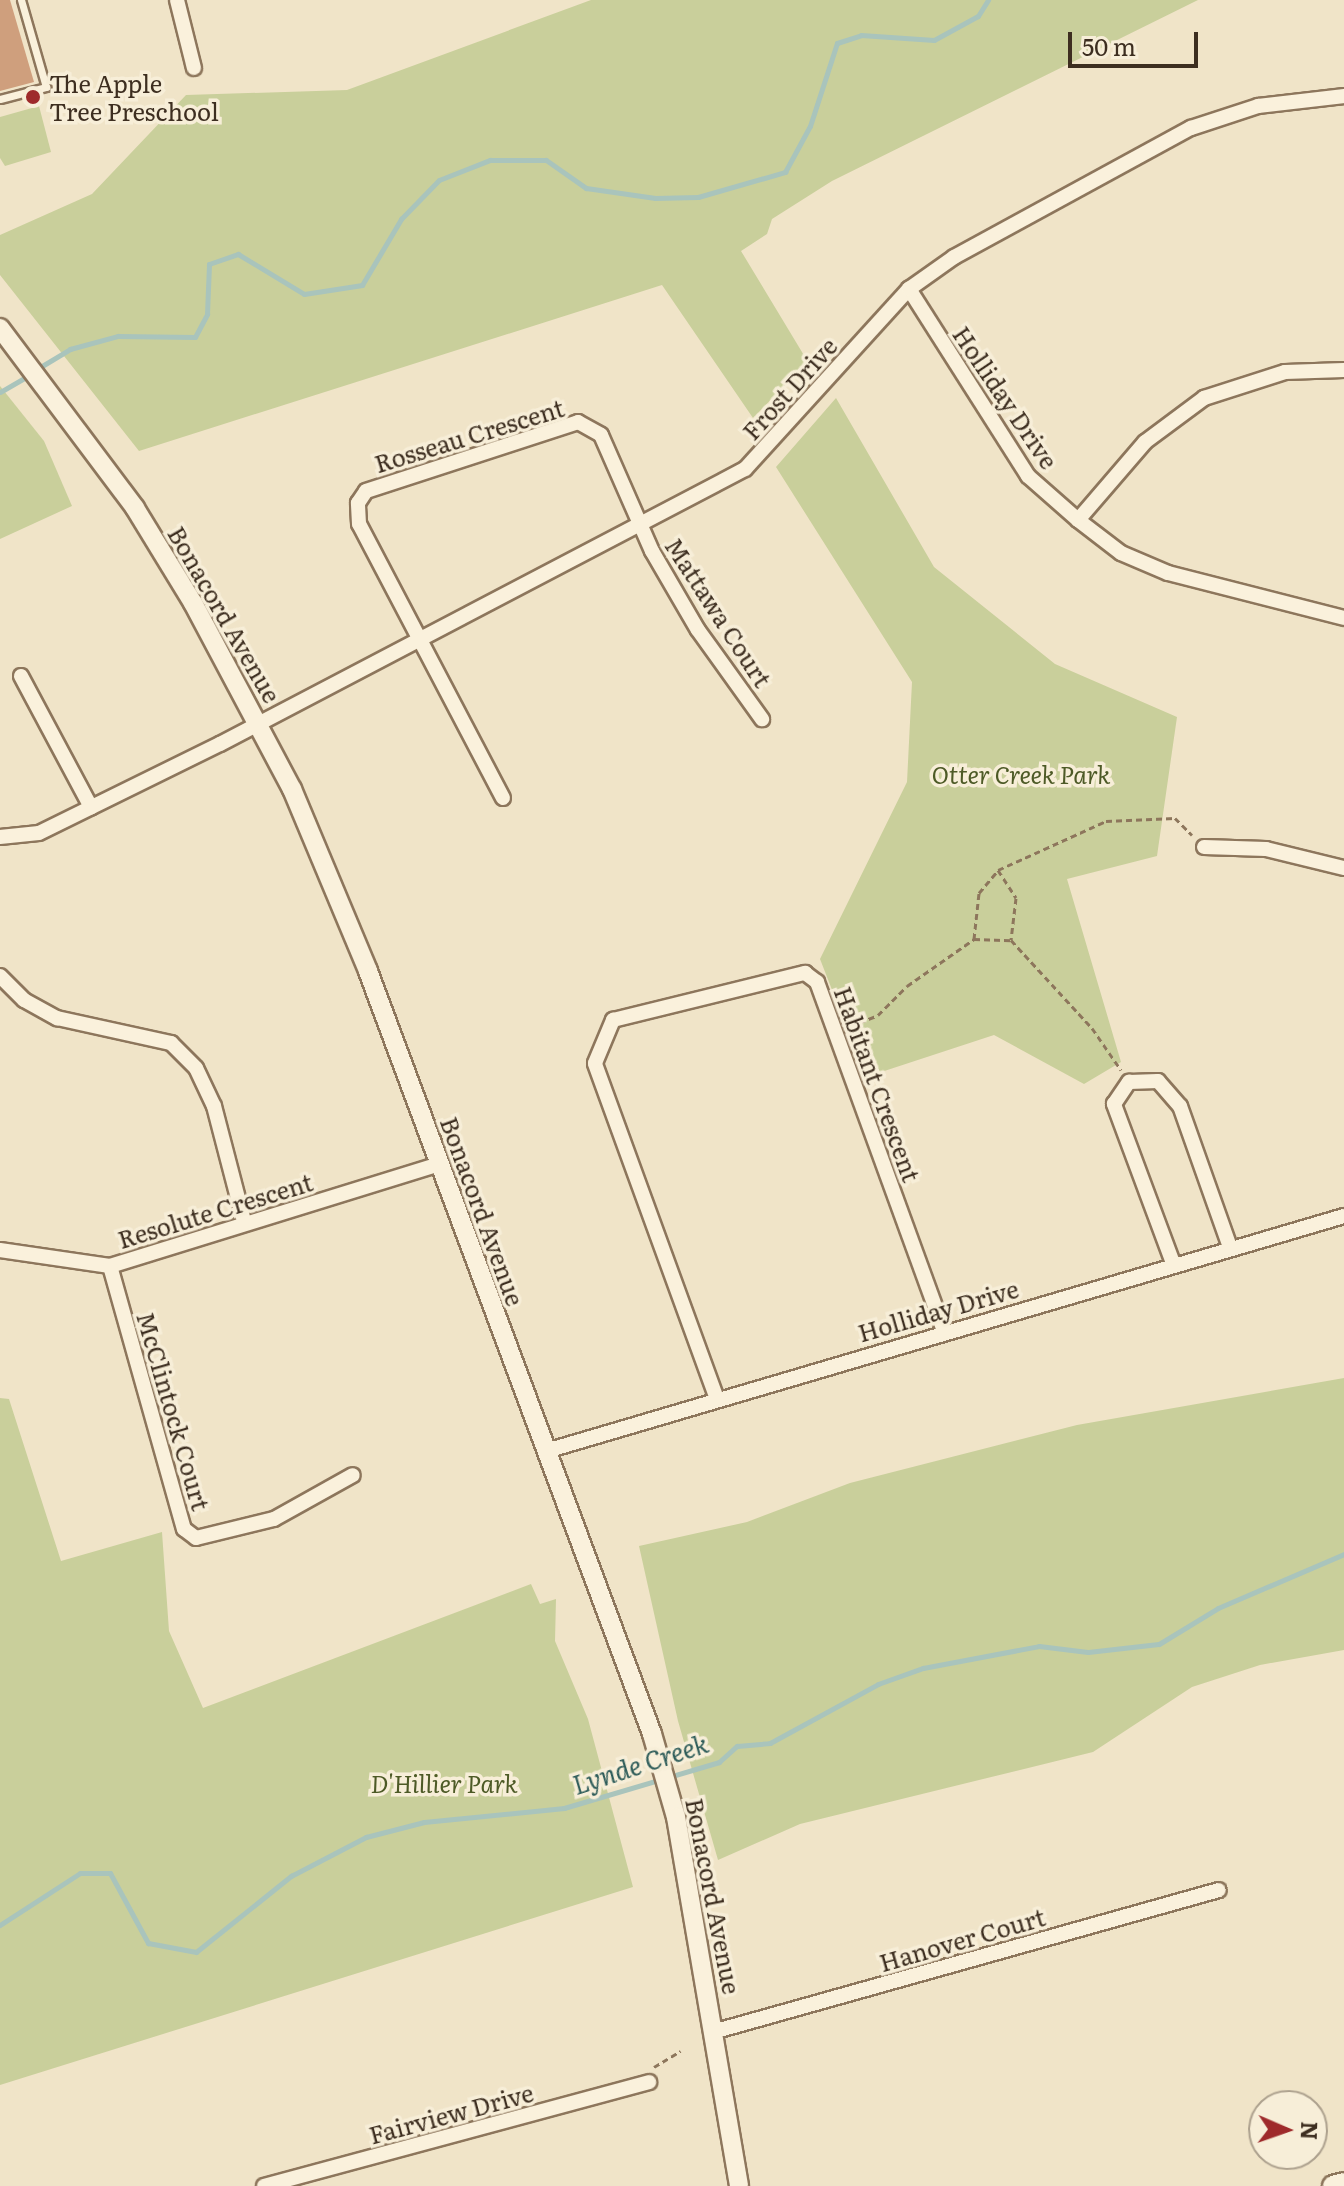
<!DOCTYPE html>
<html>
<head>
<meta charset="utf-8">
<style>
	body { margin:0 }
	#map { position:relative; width:1344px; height:2186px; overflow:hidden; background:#f0e4c8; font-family:Literata,serif }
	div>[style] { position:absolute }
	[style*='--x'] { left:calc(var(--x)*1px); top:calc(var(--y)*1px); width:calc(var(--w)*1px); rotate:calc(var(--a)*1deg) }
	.green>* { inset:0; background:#c9cf9b }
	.stream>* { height:5px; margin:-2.5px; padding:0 2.5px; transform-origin:2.5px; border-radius:2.5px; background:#a9c4bc }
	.building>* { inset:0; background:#cf9f7d }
	.path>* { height:3px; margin-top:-1.5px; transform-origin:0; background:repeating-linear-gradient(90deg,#8d765c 0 6px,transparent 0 10px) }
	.roads { filter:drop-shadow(2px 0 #8d765c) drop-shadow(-2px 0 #8d765c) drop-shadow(0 2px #8d765c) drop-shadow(0 -2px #8d765c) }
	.service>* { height:7px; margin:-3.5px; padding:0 3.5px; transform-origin:3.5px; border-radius:3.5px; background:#faf1dc }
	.minor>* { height:14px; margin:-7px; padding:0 7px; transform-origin:7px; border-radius:7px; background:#faf1dc }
	.tertiary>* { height:18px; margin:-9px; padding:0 9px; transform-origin:9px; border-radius:9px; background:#faf1dc }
	.secondary>* { height:20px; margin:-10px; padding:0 10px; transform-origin:10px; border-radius:10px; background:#faf1dc }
	.dots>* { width:22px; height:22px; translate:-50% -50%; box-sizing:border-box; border:4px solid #f7eed8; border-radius:50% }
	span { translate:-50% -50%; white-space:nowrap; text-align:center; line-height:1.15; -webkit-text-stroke:7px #f7eed8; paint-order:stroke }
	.poi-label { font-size:24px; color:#3d2e20 }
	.left { translate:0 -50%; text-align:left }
	.street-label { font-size:24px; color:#3d2e20 }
	.park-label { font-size:24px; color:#4d5a26; font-style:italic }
	.water-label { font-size:26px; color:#2f5d5a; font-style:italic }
	.north { position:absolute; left:1248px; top:2090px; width:80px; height:80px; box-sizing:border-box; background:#f7eed8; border:2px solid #ada18e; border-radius:50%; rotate:92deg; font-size:22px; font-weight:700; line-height:32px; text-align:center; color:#3d2e20 }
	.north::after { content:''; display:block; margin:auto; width:28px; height:36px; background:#9e2a2b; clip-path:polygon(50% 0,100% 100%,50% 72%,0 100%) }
	.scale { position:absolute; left:1068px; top:32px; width:130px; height:36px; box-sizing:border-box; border:4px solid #3d2e20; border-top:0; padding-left:10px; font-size:24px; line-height:28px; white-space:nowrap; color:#3d2e20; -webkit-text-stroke:6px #f7eed8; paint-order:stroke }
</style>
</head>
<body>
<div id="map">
	<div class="green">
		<div style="clip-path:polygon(591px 0,1198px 0,832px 181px,772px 219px,767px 234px,741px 251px,808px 362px,753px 418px,662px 285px,139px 451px,0 275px,0 235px,92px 194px,186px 95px,347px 90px)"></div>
		<div style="clip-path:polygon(39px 106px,51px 152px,5px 166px,0 158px,0 117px)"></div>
		<div style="clip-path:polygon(0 386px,44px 441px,72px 506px,0 539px)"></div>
		<div style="clip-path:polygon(836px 398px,934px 567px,1055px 664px,1177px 717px,1157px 856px,1067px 879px,1121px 1062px,1084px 1084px,994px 1035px,866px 1077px,820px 959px,907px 782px,912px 682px,776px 467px)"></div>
		<div style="clip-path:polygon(1344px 1378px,1344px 1650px,1260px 1665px,1192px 1687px,1093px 1752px,800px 1824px,718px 1860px,678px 1721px,639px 1546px,747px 1522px,850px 1483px,1077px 1425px)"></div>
		<div style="clip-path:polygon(0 1398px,9px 1399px,61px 1561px,162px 1532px,169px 1631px,203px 1708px,531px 1584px,540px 1604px,556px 1599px,555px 1641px,588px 1719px,633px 1887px,0 2085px)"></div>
	</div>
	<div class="stream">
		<div style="--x:37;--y:369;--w:39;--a:-31"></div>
		<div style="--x:70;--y:349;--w:50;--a:-15.2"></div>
		<div style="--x:118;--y:336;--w:77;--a:0.7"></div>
		<div style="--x:195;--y:337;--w:26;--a:-62"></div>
		<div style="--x:207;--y:314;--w:50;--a:-87.7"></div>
		<div style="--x:209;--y:264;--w:31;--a:-19"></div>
		<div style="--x:238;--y:254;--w:77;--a:31.2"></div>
		<div style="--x:304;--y:294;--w:59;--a:-8.8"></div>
		<div style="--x:362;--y:285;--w:77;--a:-59.4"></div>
		<div style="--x:401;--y:219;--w:54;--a:-45.7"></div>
		<div style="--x:439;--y:180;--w:55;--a:-21.4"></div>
		<div style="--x:490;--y:160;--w:56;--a:0"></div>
		<div style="--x:546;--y:160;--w:49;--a:35"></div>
		<div style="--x:586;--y:188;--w:70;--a:8.2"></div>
		<div style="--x:655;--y:198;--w:43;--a:-1.3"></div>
		<div style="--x:698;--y:197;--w:91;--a:-16"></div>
		<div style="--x:785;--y:172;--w:52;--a:-61.5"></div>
		<div style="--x:810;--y:126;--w:87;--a:-72"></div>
		<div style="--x:837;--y:43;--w:25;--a:-18"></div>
		<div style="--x:861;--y:35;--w:73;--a:3.9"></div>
		<div style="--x:934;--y:40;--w:50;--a:-28.6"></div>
		<div style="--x:978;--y:16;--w:19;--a:-58"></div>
		<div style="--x:0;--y:392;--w:34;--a:-30"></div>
		<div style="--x:0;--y:1925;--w:95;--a:-33"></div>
		<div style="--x:80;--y:1873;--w:30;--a:0"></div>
		<div style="--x:110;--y:1873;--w:80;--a:61.5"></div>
		<div style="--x:148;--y:1943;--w:49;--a:10.6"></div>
		<div style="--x:196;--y:1952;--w:122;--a:-38.7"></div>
		<div style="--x:291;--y:1876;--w:85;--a:-27.5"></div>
		<div style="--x:366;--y:1837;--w:60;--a:-14.5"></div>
		<div style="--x:424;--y:1822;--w:141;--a:-5.7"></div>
		<div style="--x:564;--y:1808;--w:162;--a:-16.5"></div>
		<div style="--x:719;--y:1762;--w:24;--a:-42"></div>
		<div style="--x:737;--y:1746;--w:33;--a:-5"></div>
		<div style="--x:770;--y:1743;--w:123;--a:-28.6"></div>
		<div style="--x:878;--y:1684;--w:48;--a:-19.6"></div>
		<div style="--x:923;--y:1668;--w:118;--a:-10.7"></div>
		<div style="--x:1039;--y:1646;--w:49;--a:7"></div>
		<div style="--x:1088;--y:1652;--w:71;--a:-6.4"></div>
		<div style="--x:1159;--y:1644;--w:69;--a:-31.4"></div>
		<div style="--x:1218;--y:1608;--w:137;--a:-23.2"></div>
	</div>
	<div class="building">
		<div style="clip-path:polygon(0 0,10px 0,34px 82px,0 91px)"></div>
	</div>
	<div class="path">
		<div style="--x:998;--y:870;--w:33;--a:57"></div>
		<div style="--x:1016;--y:898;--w:42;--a:96.8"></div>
		<div style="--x:974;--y:939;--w:46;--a:-83.8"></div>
		<div style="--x:979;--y:893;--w:30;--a:-50"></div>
		<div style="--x:998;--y:870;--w:119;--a:-24.4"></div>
		<div style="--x:1106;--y:821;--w:69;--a:-2.5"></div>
		<div style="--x:1175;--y:818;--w:24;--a:45"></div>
		<div style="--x:850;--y:1026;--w:30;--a:-21"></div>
		<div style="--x:878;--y:1015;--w:41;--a:-45"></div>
		<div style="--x:907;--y:986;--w:82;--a:-35"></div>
		<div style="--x:974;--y:939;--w:37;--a:2"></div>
		<div style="--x:1011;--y:940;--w:120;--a:47.4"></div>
		<div style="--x:1092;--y:1028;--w:51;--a:55.4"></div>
		<div style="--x:654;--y:2067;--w:31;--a:-31"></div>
	</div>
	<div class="roads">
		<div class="service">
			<div style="--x:0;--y:99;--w:48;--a:-14.6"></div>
			<div style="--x:46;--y:87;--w:91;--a:-106"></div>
		</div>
		<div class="minor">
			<div style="--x:177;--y:0;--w:70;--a:76"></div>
			<div style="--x:909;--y:289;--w:222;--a:57.5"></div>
			<div style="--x:1028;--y:476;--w:67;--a:41.3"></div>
			<div style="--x:1078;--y:520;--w:54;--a:37.5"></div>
			<div style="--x:1121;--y:553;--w:51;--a:23.1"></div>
			<div style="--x:1168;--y:573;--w:182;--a:14.3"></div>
			<div style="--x:1078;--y:520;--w:103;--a:-49.3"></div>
			<div style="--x:1145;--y:442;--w:74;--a:-36.7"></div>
			<div style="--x:1204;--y:398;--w:85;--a:-17.8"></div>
			<div style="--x:1285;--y:372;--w:59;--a:-1.9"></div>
			<div style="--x:21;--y:676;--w:149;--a:61.9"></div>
			<div style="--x:503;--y:798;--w:310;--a:-117.7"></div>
			<div style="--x:359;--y:524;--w:21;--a:-93"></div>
			<div style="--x:358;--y:503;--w:14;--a:-56"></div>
			<div style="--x:366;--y:491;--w:223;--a:-18"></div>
			<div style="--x:578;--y:422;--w:26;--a:29"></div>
			<div style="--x:601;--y:435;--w:127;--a:66.3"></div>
			<div style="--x:652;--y:551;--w:91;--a:59.8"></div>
			<div style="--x:698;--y:630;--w:110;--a:54.3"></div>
			<div style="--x:0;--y:837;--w:39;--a:-6"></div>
			<div style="--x:39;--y:833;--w:202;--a:-26.2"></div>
			<div style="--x:220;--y:744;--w:593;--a:-27.65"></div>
			<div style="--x:745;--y:469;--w:244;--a:-47.7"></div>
			<div style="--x:909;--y:289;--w:55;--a:-35.4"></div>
			<div style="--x:954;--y:257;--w:270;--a:-28.6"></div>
			<div style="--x:1191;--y:128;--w:71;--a:-18.2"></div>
			<div style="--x:1258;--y:106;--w:87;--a:-6.6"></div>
			<div style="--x:1204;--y:847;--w:62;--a:1.8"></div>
			<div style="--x:1266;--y:849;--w:80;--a:13.7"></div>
			<div style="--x:0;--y:976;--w:34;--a:45"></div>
			<div style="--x:24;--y:1000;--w:38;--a:29"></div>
			<div style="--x:57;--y:1018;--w:117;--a:12.4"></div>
			<div style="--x:171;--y:1043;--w:35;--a:45"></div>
			<div style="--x:196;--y:1068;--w:42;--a:64.7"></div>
			<div style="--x:214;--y:1106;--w:119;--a:75.4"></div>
			<div style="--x:0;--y:1250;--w:111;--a:8.3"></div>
			<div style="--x:110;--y:1266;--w:345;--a:-17.2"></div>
			<div style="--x:1173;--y:1263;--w:170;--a:-110.4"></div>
			<div style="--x:1114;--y:1104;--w:27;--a:-56"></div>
			<div style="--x:1129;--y:1082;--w:29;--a:-2"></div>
			<div style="--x:1158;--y:1081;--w:33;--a:49"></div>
			<div style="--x:1180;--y:1106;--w:150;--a:70.5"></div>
			<div style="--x:110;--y:1266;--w:273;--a:74.3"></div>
			<div style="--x:184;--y:1529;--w:15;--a:37"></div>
			<div style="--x:196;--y:1538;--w:80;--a:-13.7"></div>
			<div style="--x:274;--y:1519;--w:90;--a:-29.1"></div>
			<div style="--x:717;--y:1399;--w:357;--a:-110"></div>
			<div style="--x:595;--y:1063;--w:47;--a:-67.3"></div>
			<div style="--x:613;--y:1020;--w:198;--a:-13.8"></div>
			<div style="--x:805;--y:973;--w:15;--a:37"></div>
			<div style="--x:817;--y:982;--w:370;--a:70"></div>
			<div style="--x:546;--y:1451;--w:832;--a:-16.41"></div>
			<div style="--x:716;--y:2031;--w:522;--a:-15.66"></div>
			<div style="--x:264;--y:2186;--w:399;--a:-15.1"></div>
		</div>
		<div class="tertiary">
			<div style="--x:0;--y:328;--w:225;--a:53.1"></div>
			<div style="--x:135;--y:508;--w:111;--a:58.6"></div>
			<div style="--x:193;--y:603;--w:211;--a:62"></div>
			<div style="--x:292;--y:789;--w:197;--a:67.3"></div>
			<div style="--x:368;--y:971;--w:814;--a:69.58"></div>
			<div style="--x:652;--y:1734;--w:86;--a:73.9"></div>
			<div style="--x:676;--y:1817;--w:374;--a:80.3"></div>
		</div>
		<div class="secondary">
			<div style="--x:1333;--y:2186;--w:11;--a:-15"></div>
		</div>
	</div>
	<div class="dots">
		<div style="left:33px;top:97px;background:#9e2a2b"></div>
	</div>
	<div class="poi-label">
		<span class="left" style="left:49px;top:97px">The Apple<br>Tree Preschool</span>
	</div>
	<div class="street-label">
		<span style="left:789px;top:388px;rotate:-48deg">Frost Drive</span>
		<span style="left:1006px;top:397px;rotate:56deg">Holliday Drive</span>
		<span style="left:469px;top:435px;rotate:-17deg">Rosseau Crescent</span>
		<span style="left:719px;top:612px;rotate:57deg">Mattawa Court</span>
		<span style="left:225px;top:614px;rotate:60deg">Bonacord Avenue</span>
		<span style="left:878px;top:1084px;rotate:70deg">Habitant Crescent</span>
		<span style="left:215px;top:1210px;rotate:-17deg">Resolute Crescent</span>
		<span style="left:483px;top:1211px;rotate:70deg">Bonacord Avenue</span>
		<span style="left:938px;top:1310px;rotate:-16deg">Holliday Drive</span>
		<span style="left:174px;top:1411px;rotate:74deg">McClintock Court</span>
		<span style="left:714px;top:1896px;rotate:79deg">Bonacord Avenue</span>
		<span style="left:962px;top:1939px;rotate:-16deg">Hanover Court</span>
		<span style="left:451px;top:2113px;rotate:-15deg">Fairview Drive</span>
	</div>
	<div class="park-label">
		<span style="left:1021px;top:774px">Otter Creek Park</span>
		<span style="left:444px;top:1783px">D'Hillier Park</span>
	</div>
	<div class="water-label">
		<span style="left:640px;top:1763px;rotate:-18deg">Lynde Creek</span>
	</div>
	<div class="north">N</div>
	<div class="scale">50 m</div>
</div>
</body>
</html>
